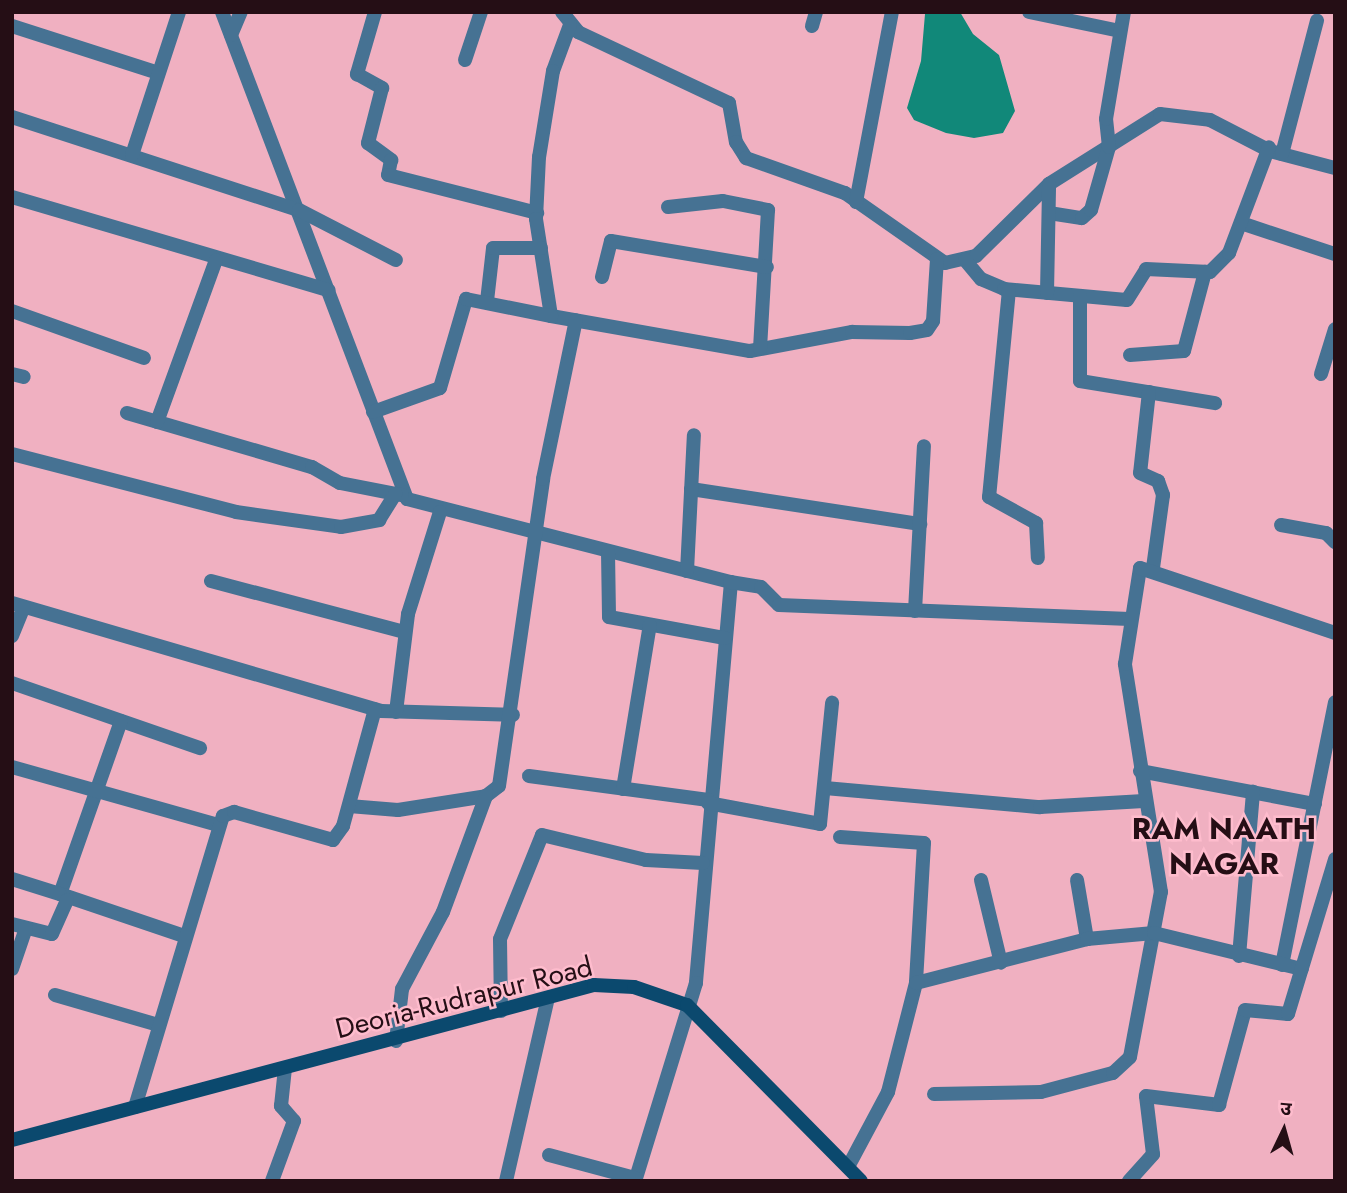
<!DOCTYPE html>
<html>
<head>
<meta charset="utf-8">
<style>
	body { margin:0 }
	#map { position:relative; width:1347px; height:1193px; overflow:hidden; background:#f0b0c1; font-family:Jost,"Noto Sans Devanagari",sans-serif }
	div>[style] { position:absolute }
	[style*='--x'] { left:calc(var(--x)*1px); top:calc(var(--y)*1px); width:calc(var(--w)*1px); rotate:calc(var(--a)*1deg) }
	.water>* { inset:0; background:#118879 }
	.street>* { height:14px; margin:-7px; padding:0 7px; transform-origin:7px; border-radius:7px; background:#467293 }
	.secondary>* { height:14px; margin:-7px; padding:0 7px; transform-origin:7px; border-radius:7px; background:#0b496e }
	span { translate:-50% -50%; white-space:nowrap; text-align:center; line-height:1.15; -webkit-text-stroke:5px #febccd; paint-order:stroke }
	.street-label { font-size:28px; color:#250e15 }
	.neighbourhood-label { font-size:30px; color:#250e15; font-weight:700 }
	.frame { position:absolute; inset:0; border:14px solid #250e15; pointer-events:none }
	.north { position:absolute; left:1249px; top:1095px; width:70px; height:70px; -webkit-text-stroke:5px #febccd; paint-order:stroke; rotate:5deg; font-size:19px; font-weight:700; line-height:28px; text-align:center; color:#250e15 }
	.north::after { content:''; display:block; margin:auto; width:24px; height:32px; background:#250e15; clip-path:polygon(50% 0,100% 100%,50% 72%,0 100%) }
</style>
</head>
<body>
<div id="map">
	<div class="water">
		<div style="clip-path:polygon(960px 12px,973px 34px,999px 55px,1015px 111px,1003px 133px,974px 138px,946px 133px,914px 120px,907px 108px,921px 61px,925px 14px)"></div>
	</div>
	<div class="street">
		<div style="--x:222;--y:12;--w:521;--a:69.2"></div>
		<div style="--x:407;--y:499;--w:334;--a:14.4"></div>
		<div style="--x:731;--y:582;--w:403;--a:95"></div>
		<div style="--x:696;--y:983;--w:207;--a:107.1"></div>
		<div style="--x:375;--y:12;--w:65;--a:106.2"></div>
		<div style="--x:357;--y:74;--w:29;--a:29"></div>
		<div style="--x:382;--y:88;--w:57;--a:104.3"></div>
		<div style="--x:368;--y:143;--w:29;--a:36"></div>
		<div style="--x:391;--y:160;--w:15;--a:101"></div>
		<div style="--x:388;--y:175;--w:154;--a:14.3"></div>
		<div style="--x:562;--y:12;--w:26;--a:51"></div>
		<div style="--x:578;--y:32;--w:167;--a:25.2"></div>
		<div style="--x:729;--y:103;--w:40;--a:80"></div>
		<div style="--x:736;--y:142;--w:19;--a:58"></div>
		<div style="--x:746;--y:158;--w:105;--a:19.5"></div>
		<div style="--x:845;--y:193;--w:122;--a:35"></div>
		<div style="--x:945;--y:263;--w:32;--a:-13"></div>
		<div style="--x:976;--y:256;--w:103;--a:-44.6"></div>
		<div style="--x:1049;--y:184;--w:131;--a:-32.2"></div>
		<div style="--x:1160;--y:114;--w:50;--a:6.8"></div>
		<div style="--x:1210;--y:120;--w:68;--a:27.3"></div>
		<div style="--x:1270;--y:151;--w:67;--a:14.7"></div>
		<div style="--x:1029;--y:12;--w:93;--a:11.8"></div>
		<div style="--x:570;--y:25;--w:49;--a:110.3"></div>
		<div style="--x:553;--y:71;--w:87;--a:99.2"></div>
		<div style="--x:539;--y:157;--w:62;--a:92.8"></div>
		<div style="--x:536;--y:219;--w:98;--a:81.2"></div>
		<div style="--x:551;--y:316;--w:202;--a:10"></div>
		<div style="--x:750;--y:351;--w:104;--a:-10.6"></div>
		<div style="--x:852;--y:332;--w:58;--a:1"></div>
		<div style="--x:910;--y:333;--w:17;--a:-10"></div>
		<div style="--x:927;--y:330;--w:11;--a:-56"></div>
		<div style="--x:933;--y:321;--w:62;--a:-86.3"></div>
		<div style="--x:12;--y:26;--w:153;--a:17.8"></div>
		<div style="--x:812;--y:26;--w:15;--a:-74"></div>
		<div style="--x:231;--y:35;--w:25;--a:-67"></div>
		<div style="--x:465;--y:60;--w:51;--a:-71.6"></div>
		<div style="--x:12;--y:117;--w:302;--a:18"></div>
		<div style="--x:299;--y:210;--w:109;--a:27.3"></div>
		<div style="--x:1282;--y:154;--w:138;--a:-75.3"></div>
		<div style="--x:132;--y:155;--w:151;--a:-71.8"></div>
		<div style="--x:12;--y:197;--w:330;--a:16.4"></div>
		<div style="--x:856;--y:202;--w:193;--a:-79.3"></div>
		<div style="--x:668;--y:207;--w:55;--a:-6.2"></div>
		<div style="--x:723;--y:201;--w:46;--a:11.3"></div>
		<div style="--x:768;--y:210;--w:139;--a:93.3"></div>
		<div style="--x:1049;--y:213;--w:33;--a:9"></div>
		<div style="--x:1082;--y:218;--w:12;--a:-42"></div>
		<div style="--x:1091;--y:210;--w:66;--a:-74.1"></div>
		<div style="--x:1109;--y:147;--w:28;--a:-96"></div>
		<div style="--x:1106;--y:119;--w:109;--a:-80.5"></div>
		<div style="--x:1241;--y:223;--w:99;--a:18.3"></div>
		<div style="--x:965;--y:260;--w:25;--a:50"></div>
		<div style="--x:981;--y:279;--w:25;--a:23"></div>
		<div style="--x:1004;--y:289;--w:123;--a:5.1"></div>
		<div style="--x:1127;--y:300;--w:36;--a:-58"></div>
		<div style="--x:1146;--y:269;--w:64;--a:2.7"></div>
		<div style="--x:1210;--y:272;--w:27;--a:-45"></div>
		<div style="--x:1229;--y:253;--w:113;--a:-69.3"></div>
		<div style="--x:602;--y:277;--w:37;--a:-76"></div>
		<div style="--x:611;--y:241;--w:158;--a:9.5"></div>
		<div style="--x:1009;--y:290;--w:208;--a:95.5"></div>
		<div style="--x:989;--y:497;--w:54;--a:29"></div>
		<div style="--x:1036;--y:523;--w:35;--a:87"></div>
		<div style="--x:1047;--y:293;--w:109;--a:-88.9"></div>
		<div style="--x:1080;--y:296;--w:85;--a:90"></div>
		<div style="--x:1080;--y:381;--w:137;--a:9.3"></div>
		<div style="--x:487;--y:301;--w:53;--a:-83.5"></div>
		<div style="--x:493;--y:248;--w:48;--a:0"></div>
		<div style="--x:12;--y:311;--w:140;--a:19.6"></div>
		<div style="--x:1130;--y:355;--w:54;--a:-4.2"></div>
		<div style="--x:1184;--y:351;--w:82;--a:-75.1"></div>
		<div style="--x:12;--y:374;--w:12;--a:14"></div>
		<div style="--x:1321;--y:374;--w:47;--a:-72.7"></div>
		<div style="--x:1149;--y:392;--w:81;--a:96.3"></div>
		<div style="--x:1140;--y:473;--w:20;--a:24"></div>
		<div style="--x:1158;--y:481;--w:15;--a:70"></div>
		<div style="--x:1163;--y:495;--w:74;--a:97.8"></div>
		<div style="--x:373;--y:412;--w:71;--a:-19.7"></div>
		<div style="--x:440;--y:388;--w:93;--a:-73.7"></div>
		<div style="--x:466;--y:299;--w:87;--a:11.3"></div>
		<div style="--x:127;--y:413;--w:193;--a:16.3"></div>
		<div style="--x:312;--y:467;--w:32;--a:30"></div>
		<div style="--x:340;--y:483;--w:63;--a:11"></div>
		<div style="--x:157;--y:422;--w:172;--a:-70"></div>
		<div style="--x:12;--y:454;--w:231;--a:14.5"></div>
		<div style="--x:236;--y:512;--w:106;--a:8.1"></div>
		<div style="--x:341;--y:527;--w:39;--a:-10"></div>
		<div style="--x:379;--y:520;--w:31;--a:-58"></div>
		<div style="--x:691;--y:489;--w:232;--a:8.7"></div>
		<div style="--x:1281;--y:525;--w:46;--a:10.1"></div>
		<div style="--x:1326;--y:533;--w:13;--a:45"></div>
		<div style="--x:608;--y:552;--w:65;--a:89.1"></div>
		<div style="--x:609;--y:617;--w:118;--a:10.3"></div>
		<div style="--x:687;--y:571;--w:136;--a:-87.1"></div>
		<div style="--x:211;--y:581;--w:200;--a:14.8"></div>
		<div style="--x:730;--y:582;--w:31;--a:9"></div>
		<div style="--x:761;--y:587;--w:25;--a:45"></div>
		<div style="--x:779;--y:605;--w:351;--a:2.3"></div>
		<div style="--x:12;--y:603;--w:384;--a:16.3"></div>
		<div style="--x:381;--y:711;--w:132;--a:1.7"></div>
		<div style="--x:915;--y:611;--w:165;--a:-86.9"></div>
		<div style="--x:12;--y:636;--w:31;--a:-68"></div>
		<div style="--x:12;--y:683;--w:199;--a:19.1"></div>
		<div style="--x:396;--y:712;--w:99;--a:-83"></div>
		<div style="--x:408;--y:614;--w:107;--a:-72.6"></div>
		<div style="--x:121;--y:721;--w:183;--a:109.4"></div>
		<div style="--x:60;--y:894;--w:131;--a:18.7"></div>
		<div style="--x:12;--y:767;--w:215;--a:15.7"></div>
		<div style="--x:1140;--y:771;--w:178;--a:10.7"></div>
		<div style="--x:529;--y:776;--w:181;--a:7.6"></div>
		<div style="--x:825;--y:788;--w:216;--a:5.1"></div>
		<div style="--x:1040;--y:807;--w:104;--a:-3.3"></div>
		<div style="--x:623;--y:789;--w:166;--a:-80.7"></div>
		<div style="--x:708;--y:803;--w:114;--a:10.6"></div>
		<div style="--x:820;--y:824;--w:122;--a:-84.3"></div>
		<div style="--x:349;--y:806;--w:49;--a:4.7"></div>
		<div style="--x:398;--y:810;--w:89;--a:-9"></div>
		<div style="--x:486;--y:796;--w:16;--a:-38"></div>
		<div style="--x:499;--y:786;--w:310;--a:-81.8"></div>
		<div style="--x:543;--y:479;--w:162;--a:-78.3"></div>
		<div style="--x:840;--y:837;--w:84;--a:4.1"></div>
		<div style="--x:924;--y:843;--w:140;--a:93.3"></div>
		<div style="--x:12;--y:879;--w:50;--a:17.4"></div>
		<div style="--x:981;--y:880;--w:85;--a:76.5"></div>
		<div style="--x:1077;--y:880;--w:60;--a:80.4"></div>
		<div style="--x:12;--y:924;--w:41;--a:14"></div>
		<div style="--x:52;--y:934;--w:37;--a:-66"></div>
		<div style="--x:1239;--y:956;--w:165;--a:-85.1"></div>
		<div style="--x:1282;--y:965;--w:268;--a:-78.6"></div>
		<div style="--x:12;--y:969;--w:43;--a:-71.1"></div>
		<div style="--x:55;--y:995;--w:107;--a:16.2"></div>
		<div style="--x:501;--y:1011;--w:72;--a:-90.8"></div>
		<div style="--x:500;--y:939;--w:112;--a:-68"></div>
		<div style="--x:542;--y:835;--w:107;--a:13.5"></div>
		<div style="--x:646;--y:860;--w:57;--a:3"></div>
		<div style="--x:396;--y:1041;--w:52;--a:-83.4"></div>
		<div style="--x:402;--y:989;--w:87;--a:-62"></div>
		<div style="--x:443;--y:912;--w:124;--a:-69.7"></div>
		<div style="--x:934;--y:1094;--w:107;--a:-1.1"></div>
		<div style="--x:1041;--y:1092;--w:74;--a:-14.8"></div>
		<div style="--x:1113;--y:1073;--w:23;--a:-43"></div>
		<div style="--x:1130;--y:1057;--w:168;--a:-79.4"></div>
		<div style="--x:1161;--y:892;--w:231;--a:-99"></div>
		<div style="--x:1125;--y:664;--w:97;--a:-81.1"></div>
		<div style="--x:1140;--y:568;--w:206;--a:18.4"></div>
		<div style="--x:135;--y:1107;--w:304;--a:-73.2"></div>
		<div style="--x:223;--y:816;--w:12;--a:-20"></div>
		<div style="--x:234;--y:812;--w:103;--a:15.8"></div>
		<div style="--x:333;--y:840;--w:17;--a:-54"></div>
		<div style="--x:343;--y:826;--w:121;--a:-74.7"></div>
		<div style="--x:549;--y:1155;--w:89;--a:15"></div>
		<div style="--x:848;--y:1167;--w:85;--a:-61.9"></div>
		<div style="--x:888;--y:1092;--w:113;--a:-75.6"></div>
		<div style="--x:916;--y:983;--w:177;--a:-14.4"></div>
		<div style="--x:1087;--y:939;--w:67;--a:-5.1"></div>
		<div style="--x:1154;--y:933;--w:152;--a:13.7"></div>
		<div style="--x:272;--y:1181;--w:64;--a:-69.9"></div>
		<div style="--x:294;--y:1121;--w:20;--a:-131"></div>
		<div style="--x:281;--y:1106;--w:37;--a:-84"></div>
		<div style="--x:506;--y:1181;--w:188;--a:-77.1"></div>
		<div style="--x:1129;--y:1181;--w:36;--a:-48"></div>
		<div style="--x:1153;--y:1154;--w:58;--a:-96.9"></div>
		<div style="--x:1146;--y:1096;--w:74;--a:7"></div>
		<div style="--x:1219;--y:1105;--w:98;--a:-74.7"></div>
		<div style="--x:1245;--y:1010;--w:43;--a:5.3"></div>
		<div style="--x:1288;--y:1014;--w:162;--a:-73.1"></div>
	</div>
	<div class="secondary">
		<div style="--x:12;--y:1140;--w:602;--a:-14.91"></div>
		<div style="--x:594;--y:985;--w:40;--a:2.9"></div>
		<div style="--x:634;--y:987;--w:56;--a:18.8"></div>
		<div style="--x:687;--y:1005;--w:247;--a:45.3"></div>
	</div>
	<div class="street-label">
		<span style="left:464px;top:998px;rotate:-14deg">Deoria-Rudrapur Road</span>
	</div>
	<div class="neighbourhood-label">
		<span style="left:1224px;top:846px">RAM NAATH<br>NAGAR</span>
	</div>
	<div class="frame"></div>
	<div class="north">उ</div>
</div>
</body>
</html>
